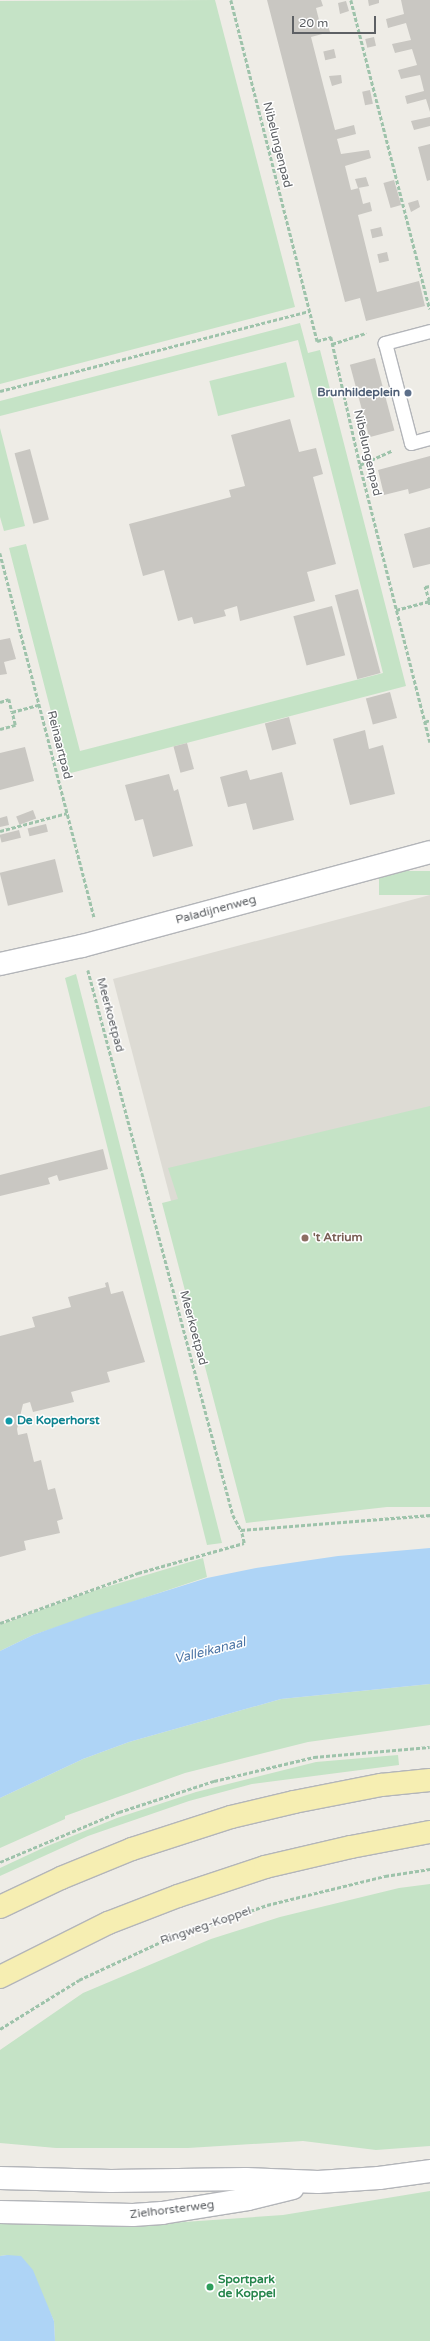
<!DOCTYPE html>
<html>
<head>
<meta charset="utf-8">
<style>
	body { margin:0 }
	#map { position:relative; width:430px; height:2341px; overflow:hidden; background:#eeece6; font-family:"Varela Round",sans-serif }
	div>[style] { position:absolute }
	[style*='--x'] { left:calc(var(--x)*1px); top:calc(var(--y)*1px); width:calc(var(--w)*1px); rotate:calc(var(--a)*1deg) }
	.education>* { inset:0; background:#dddbd4 }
	.green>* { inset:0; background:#c5e3c6; transform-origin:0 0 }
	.water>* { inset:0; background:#aed4f6 }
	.building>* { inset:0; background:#c9c7c2; transform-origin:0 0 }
	.path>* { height:2.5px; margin-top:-1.25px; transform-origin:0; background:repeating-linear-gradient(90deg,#9ec3ab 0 4px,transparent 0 6px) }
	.roads { filter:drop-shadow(1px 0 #b3b5b9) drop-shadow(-1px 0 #b3b5b9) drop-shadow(0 1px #b3b5b9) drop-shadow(0 -1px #b3b5b9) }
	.lane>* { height:13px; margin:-6.5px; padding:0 6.5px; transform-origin:6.5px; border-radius:6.5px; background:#fff }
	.street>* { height:22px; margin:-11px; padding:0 11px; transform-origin:11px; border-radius:11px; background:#fff }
	.secondary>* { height:22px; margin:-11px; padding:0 11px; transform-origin:11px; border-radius:11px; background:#fff }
	.primary>* { height:22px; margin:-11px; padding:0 11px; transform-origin:11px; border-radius:11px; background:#f6eeb2 }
	.dots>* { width:11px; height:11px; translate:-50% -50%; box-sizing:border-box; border:2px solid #fff; border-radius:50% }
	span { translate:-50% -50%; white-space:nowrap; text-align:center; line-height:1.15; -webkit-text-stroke:3px #fff; paint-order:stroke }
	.street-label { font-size:12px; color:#5d6064 }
	.service-label { font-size:12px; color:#4e5e75; font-weight:700 }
	.right { translate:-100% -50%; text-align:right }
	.education-label { font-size:12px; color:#785e54; font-weight:700 }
	.left { translate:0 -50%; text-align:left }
	.culture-label { font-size:12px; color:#0d838f; font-weight:700 }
	.leisure-label { font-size:12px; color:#27864d; font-weight:700 }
	.water-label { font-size:13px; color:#4c75a6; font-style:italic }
	.scale { position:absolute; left:292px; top:16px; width:84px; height:18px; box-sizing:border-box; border:2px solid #5d6064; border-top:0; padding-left:5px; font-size:12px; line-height:14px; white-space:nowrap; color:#5d6064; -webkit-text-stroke:3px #fff; paint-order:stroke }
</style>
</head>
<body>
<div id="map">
	<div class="education">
		<div style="clip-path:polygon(430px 895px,430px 1497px,253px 1515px,113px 979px)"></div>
	</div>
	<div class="green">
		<div style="clip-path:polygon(215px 0,295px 307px,0 384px,0 1px)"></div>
		<div style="clip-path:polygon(300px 323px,308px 353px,320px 350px,406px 686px,67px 774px,9px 548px,26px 544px,80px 751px,383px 673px,298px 340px,0 416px,0 401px)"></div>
		<div style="left:286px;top:362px;width:36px;height:79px;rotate:76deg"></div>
		<div style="clip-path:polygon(0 428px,25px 526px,4px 531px,0 517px)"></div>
		<div style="left:430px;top:871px;width:24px;height:51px;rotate:90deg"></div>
		<div style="clip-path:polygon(76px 974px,222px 1543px,207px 1545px,65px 978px)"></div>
		<div style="clip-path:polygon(430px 1106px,430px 1507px,387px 1507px,246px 1523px,162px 1203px,178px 1199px,168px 1168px)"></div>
		<div style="clip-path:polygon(203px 1558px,207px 1577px,33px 1635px,0 1651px,0 1625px,93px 1591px)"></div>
		<div style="clip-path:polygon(430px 1684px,430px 1725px,308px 1742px,185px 1773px,65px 1816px,65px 1819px,0 1848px,0 1798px,83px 1759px,129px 1742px,281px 1699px)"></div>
		<div style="clip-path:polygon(398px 1755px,399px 1765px,252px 1784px,189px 1801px,88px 1836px,0 1876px,0 1868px,45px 1847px,117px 1818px,196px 1792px,316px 1762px)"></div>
		<div style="clip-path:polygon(430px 1884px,430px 2146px,376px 2150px,303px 2141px,188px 2148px,56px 2148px,0 2143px,0 2050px,83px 1993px,211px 1939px,280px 1917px,399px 1888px)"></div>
		<div style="clip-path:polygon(430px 2191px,430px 2341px,55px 2341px,54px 2321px,49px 2310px,7px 2255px,0 2256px,0 2222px,141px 2225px,283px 2215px)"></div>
	</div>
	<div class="water">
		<div style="clip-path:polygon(430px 1548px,430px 1684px,281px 1699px,129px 1742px,83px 1759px,0 1798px,0 1651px,33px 1635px,89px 1615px,207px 1578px,256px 1568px,338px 1556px)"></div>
		<div style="clip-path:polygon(7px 2255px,21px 2256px,33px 2270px,54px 2321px,55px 2341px,0 2341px,0 2256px)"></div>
	</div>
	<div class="building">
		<div style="clip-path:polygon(267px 0,321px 0,323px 6px,316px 8px,320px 24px,327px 23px,330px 32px,311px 37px,324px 88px,335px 130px,354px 125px,356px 134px,337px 139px,341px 154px,369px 150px,371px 158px,345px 166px,351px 190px,359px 188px,363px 204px,370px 202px,372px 211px,358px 215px,377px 292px,419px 281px,425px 306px,366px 321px,360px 298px,345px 302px)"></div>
		<div style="clip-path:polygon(368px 0,379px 0,379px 3px,369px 6px)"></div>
		<div style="clip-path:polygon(401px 0,430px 0,430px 112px,426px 99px,407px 104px,405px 96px,424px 91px,420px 75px,401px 79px,398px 70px,417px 65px,412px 49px,395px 53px,392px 44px,411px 40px,406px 23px,388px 28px,386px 19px,404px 14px)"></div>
		<div style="clip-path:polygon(346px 1px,349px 11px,340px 14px,338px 3px)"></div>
		<div style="left:374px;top:37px;width:9px;height:9px;rotate:77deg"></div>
		<div style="left:334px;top:49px;width:9px;height:11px;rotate:77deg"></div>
		<div style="clip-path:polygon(341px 75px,342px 83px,332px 86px,329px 76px)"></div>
		<div style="left:370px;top:90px;width:14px;height:8px;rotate:78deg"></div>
		<div style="clip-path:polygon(430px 117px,430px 126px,414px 130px,411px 121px)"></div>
		<div style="clip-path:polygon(430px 144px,430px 180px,427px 181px,418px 147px)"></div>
		<div style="clip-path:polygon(366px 177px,369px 186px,358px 188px,355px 179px)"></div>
		<div style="left:394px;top:180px;width:26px;height:11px;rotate:74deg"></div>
		<div style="clip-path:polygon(418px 200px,420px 207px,411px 212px,408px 203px)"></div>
		<div style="left:381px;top:227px;width:9px;height:11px;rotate:77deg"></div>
		<div style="left:387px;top:252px;width:9px;height:10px;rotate:77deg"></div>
		<div style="left:375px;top:358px;width:75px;height:26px;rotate:75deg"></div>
		<div style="clip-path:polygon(290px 419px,299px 452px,316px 448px,323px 474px,313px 477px,336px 564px,307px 572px,315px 601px,240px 621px,237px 606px,224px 610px,226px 616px,194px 624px,192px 617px,178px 621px,164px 570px,143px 576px,129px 524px,231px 497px,229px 490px,245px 486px,231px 435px)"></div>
		<div style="left:30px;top:449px;width:73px;height:16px;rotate:75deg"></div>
		<div style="clip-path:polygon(430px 456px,430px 488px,409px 494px,408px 489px,384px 495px,378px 470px)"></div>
		<div style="clip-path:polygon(430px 527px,430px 564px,413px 568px,404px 534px)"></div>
		<div style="left:358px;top:589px;width:87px;height:24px;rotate:75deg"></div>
		<div style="left:332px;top:606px;width:51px;height:40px;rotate:75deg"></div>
		<div style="clip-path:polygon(10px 638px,16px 659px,4px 662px,7px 674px,0 675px,0 640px)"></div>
		<div style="left:390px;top:692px;width:27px;height:25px;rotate:75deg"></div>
		<div style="left:289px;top:717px;width:28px;height:25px;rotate:75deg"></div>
		<div style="clip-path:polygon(365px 730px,369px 749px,383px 745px,395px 794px,350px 805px,333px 739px)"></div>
		<div style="left:187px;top:743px;width:27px;height:14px;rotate:75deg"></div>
		<div style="clip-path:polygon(25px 747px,34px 781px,0 790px,0 753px)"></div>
		<div style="clip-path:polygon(247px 770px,250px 780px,282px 772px,294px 820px,253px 830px,246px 803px,228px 807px,220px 777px)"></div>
		<div style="clip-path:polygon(169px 774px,174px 791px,178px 789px,193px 846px,153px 857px,143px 819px,135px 821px,125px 785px)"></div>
		<div style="left:33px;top:810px;width:9px;height:18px;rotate:69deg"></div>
		<div style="clip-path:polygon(7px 816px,9px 825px,0 827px,0 818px)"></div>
		<div style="left:46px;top:824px;width:8px;height:19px;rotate:76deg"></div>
		<div style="left:19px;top:830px;width:8px;height:20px;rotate:76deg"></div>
		<div style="left:55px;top:859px;width:34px;height:57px;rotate:76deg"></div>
		<div style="clip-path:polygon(103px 1149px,108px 1169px,59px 1181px,57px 1175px,48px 1178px,50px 1184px,0 1196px,0 1175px)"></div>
		<div style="clip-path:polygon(108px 1282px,111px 1294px,123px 1291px,145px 1362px,107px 1372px,110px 1382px,71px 1392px,74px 1402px,33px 1412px,30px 1402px,23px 1404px,17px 1429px,18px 1435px,27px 1433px,34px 1462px,41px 1460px,48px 1490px,55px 1488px,63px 1519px,57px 1521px,60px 1533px,24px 1541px,26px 1550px,0 1557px,0 1336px,35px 1327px,32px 1317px,71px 1307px,68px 1297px,106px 1287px,105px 1283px)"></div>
	</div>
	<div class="path">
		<div style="--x:231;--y:0;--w:352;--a:75.8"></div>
		<div style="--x:317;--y:341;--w:15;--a:-16"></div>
		<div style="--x:331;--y:337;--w:131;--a:77.2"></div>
		<div style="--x:360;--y:465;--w:286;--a:75.8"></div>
		<div style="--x:351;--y:0;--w:319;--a:75.7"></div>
		<div style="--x:332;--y:344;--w:36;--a:-18"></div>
		<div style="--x:0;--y:391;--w:319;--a:-14.5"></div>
		<div style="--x:360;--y:465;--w:35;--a:-24"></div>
		<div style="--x:0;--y:553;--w:376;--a:75.5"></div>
		<div style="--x:429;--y:601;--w:15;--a:-106"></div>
		<div style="--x:425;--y:587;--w:5;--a:-11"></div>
		<div style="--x:396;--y:610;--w:34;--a:-15"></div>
		<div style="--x:429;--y:601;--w:4;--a:76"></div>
		<div style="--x:0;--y:702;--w:9;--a:-18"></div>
		<div style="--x:9;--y:699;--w:13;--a:77"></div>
		<div style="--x:425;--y:722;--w:5;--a:-22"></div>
		<div style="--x:0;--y:729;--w:16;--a:-15"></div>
		<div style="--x:15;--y:725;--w:13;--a:-103"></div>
		<div style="--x:12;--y:712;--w:28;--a:-15"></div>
		<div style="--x:0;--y:831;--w:69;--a:-15"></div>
		<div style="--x:88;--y:970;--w:564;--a:75.1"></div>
		<div style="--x:233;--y:1515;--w:17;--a:62"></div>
		<div style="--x:241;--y:1530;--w:190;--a:-4.5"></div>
		<div style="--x:0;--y:1623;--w:147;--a:-19.9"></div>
		<div style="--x:138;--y:1573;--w:110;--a:-15.8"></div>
		<div style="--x:244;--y:1543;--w:13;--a:-103"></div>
		<div style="--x:0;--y:1862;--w:129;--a:-22.8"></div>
		<div style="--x:119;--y:1812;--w:100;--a:-18.1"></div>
		<div style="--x:214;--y:1781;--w:103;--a:-13.5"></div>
		<div style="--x:314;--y:1757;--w:116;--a:-4.9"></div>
		<div style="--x:0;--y:2029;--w:93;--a:-31.8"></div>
		<div style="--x:79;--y:1980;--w:95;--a:-24.9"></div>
		<div style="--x:165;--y:1940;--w:108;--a:-18.9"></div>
		<div style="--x:267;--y:1905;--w:122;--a:-13.8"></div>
		<div style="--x:385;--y:1876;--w:46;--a:-8.8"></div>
	</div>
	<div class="roads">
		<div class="lane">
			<div style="--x:430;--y:331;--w:47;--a:165.1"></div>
			<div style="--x:385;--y:343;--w:103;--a:75.4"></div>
			<div style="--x:411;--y:443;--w:20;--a:-15"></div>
		</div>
		<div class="street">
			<div style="--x:0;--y:964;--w:84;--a:-12.4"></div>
			<div style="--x:82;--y:946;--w:360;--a:-15.1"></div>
		</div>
		<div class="secondary">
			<div style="--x:0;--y:2178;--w:111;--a:1.5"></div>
			<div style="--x:111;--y:2181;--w:135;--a:-0.8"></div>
			<div style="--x:246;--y:2179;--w:72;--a:2.4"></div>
			<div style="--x:318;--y:2182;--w:61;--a:-3.8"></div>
			<div style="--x:379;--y:2178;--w:51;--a:-7.8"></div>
			<div style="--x:0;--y:2212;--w:133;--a:1.3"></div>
			<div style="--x:133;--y:2215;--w:29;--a:-4"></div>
			<div style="--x:162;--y:2213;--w:87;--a:-9.2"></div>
			<div style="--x:248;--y:2199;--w:46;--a:-13.7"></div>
		</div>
		<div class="primary">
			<div style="--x:0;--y:1907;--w:68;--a:-25.4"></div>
			<div style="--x:61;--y:1878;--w:77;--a:-22.2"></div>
			<div style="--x:132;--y:1849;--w:104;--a:-17.9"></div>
			<div style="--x:231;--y:1817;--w:65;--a:-13.4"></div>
			<div style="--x:294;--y:1802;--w:89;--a:-11.1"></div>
			<div style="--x:381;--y:1785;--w:49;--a:-5.8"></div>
			<div style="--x:0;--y:1977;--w:121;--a:-26.6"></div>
			<div style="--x:108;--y:1923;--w:75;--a:-21.1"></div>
			<div style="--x:178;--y:1896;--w:92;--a:-18.4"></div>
			<div style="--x:265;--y:1867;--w:88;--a:-13.1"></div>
			<div style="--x:351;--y:1847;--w:80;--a:-10.8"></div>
		</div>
	</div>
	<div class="dots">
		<div style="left:408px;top:393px;background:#5c6f8a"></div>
		<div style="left:305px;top:1238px;background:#8d6e63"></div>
		<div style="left:9px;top:1421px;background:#0f9aa8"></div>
		<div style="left:210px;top:2287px;background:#2e9e5b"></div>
	</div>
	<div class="street-label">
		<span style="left:277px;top:145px;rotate:76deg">Nibelungenpad</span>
		<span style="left:367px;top:453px;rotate:77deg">Nibelungenpad</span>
		<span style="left:59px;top:745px;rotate:76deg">Reinaartpad</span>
		<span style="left:216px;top:910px;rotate:-15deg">Paladijnenweg</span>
		<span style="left:110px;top:1015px;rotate:75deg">Meerkoetpad</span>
		<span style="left:193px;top:1328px;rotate:75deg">Meerkoetpad</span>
		<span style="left:206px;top:1926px;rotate:-19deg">Ringweg-Koppel</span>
		<span style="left:172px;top:2210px;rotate:-7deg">Zielhorsterweg</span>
	</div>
	<div class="service-label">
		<span class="right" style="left:400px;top:393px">Brunhildeplein</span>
	</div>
	<div class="education-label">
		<span class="left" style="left:313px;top:1238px">'t Atrium</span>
	</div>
	<div class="culture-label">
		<span class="left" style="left:17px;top:1421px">De Koperhorst</span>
	</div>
	<div class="leisure-label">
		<span class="left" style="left:218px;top:2287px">Sportpark<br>de Koppel</span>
	</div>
	<div class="water-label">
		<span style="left:210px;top:1651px;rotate:-14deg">Valleikanaal</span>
	</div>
	<div class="scale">20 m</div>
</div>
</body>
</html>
